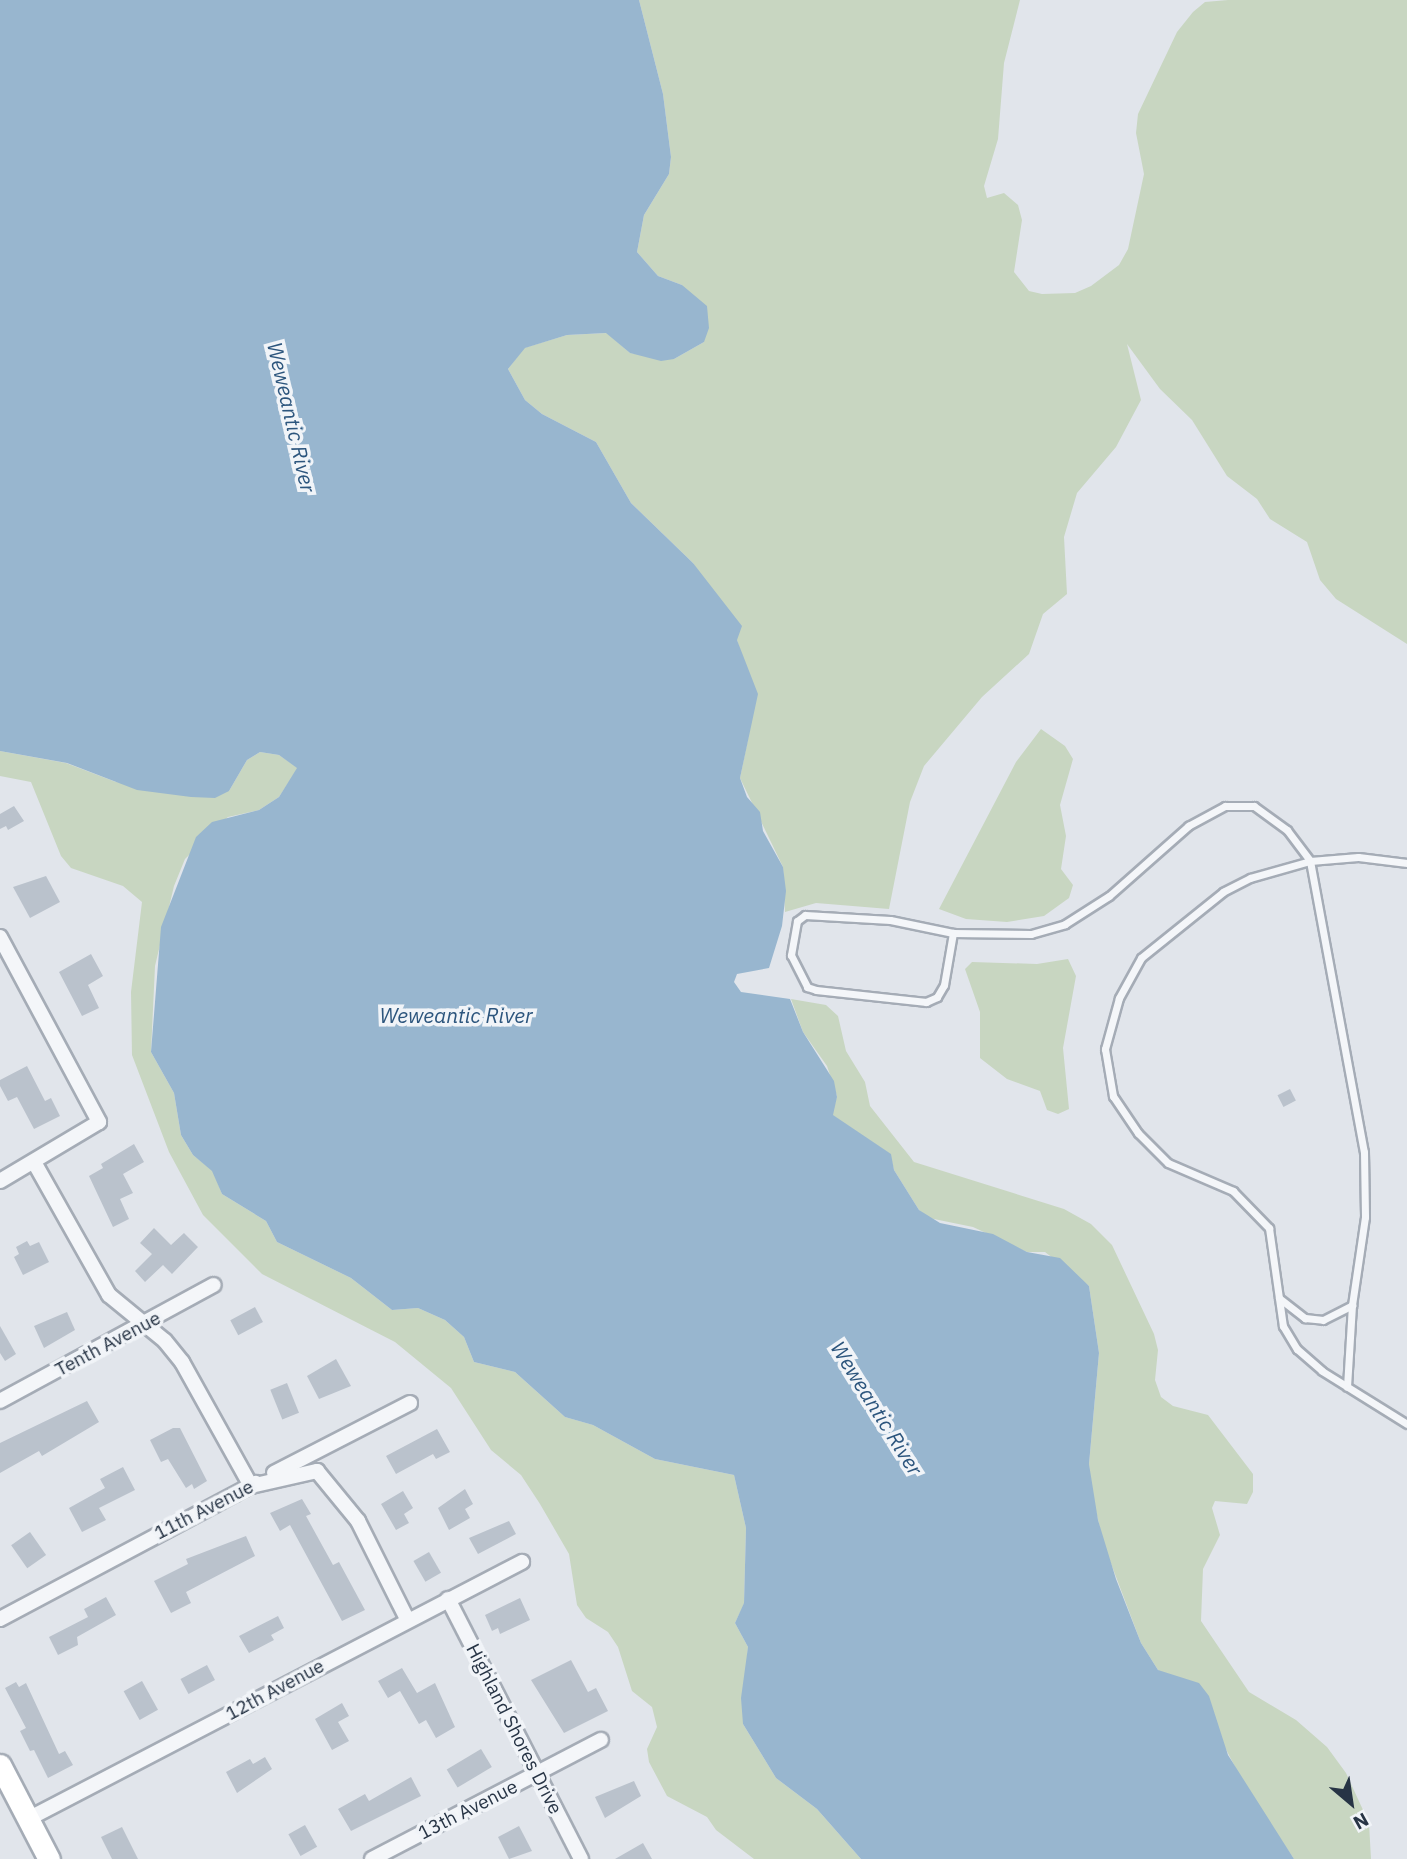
<!DOCTYPE html>
<html>
<head>
<meta charset="utf-8">
<style>
	body { margin:0 }
	#map { position:relative; width:1407px; height:1859px; overflow:hidden; background:#e1e5eb; font-family:"IBM Plex Sans",sans-serif }
	div>[style] { position:absolute }
	[style*='--x'] { left:calc(var(--x)*1px); top:calc(var(--y)*1px); width:calc(var(--w)*1px); rotate:calc(var(--a)*1deg) }
	.green>* { inset:0; background:#c8d6c1 }
	.water>* { inset:0; background:#98b6cf }
	.building>* { inset:0; background:#bac2cc; transform-origin:0 0 }
	.roads { filter:drop-shadow(2px 0 #a5acb6) drop-shadow(-2px 0 #a5acb6) drop-shadow(0 2px #a5acb6) drop-shadow(0 -2px #a5acb6) }
	.lane>* { height:7px; margin:-3.5px; padding:0 3.5px; transform-origin:3.5px; border-radius:3.5px; background:#f4f6f9 }
	.street>* { height:14px; margin:-7px; padding:0 7px; transform-origin:7px; border-radius:7px; background:#f4f6f9 }
	.secondary>* { height:21px; margin:-10.5px; padding:0 10.5px; transform-origin:10.5px; border-radius:10.5px; background:#fff }
	span { translate:-50% -50%; white-space:nowrap; text-align:center; line-height:1.15; -webkit-text-stroke:7px #f1f4f8; paint-order:stroke }
	.street-label { font-size:19px; color:#273445 }
	.water-label { font-size:21px; color:#2c557d; font-style:italic }
	.north { position:absolute; left:1316px; top:1768px; width:70px; height:70px; -webkit-text-stroke:5px #f1f4f8; paint-order:stroke; rotate:151deg; font-size:19px; font-weight:700; line-height:28px; text-align:center; color:#273445 }
	.north::after { content:''; display:block; margin:auto; width:24px; height:32px; background:#273445; clip-path:polygon(50% 0,100% 100%,50% 72%,0 100%) }
</style>
</head>
<body>
<div id="map">
	<div class="green">
		<div style="clip-path:polygon(639px 0,1020px 0,1004px 63px,998px 139px,984px 186px,987px 198px,1004px 193px,1018px 205px,1022px 220px,1014px 272px,1029px 291px,1042px 294px,1075px 293px,1091px 286px,1119px 265px,1128px 249px,1144px 174px,1136px 133px,1138px 114px,1177px 32px,1193px 12px,1205px 2px,1228px 0,1407px 0,1407px 644px,1336px 599px,1320px 580px,1307px 542px,1270px 519px,1257px 499px,1227px 476px,1192px 420px,1160px 389px,1127px 344px,1141px 400px,1116px 447px,1077px 493px,1064px 537px,1067px 594px,1043px 614px,1029px 654px,982px 697px,924px 766px,910px 802px,889px 909px,816px 903px,785px 912px,783px 867px,740px 778px,749px 734px,745px 665px,737px 640px,693px 563px,631px 503px,596px 442px,542px 414px,525px 400px,508px 369px,524px 348px,567px 335px,607px 333px,630px 353px,674px 359px,704px 342px,682px 285px,658px 276px,637px 252px,644px 215px,669px 174px,671px 157px,663px 94px)"></div>
		<div style="clip-path:polygon(1041px 729px,1065px 746px,1073px 759px,1060px 805px,1066px 836px,1061px 869px,1073px 885px,1069px 898px,1044px 916px,1007px 922px,966px 919px,939px 909px,1016px 762px)"></div>
		<div style="clip-path:polygon(0 751px,66px 763px,116px 782px,229px 791px,247px 760px,260px 752px,279px 755px,298px 768px,279px 797px,259px 810px,228px 817px,185px 859px,174px 886px,155px 966px,151px 1052px,174px 1093px,181px 1135px,193px 1155px,213px 1171px,222px 1194px,266px 1221px,277px 1242px,351px 1278px,392px 1310px,418px 1308px,445px 1320px,464px 1337px,474px 1362px,515px 1372px,565px 1417px,593px 1425px,655px 1459px,734px 1475px,746px 1528px,744px 1604px,735px 1623px,748px 1647px,743px 1724px,776px 1778px,817px 1809px,861px 1859px,754px 1859px,716px 1830px,707px 1817px,667px 1796px,649px 1762px,647px 1749px,657px 1727px,652px 1707px,632px 1691px,618px 1647px,608px 1632px,586px 1618px,577px 1605px,569px 1554px,540px 1504px,521px 1475px,491px 1450px,451px 1388px,395px 1342px,262px 1274px,203px 1215px,169px 1152px,132px 1055px,131px 992px,142px 902px,123px 886px,71px 868px,61px 856px,31px 782px,0 776px)"></div>
		<div style="clip-path:polygon(1068px 959px,1076px 976px,1063px 1048px,1069px 1109px,1058px 1114px,1047px 1110px,1040px 1091px,1007px 1079px,980px 1058px,980px 1012px,965px 969px,972px 962px,1037px 964px)"></div>
		<div style="clip-path:polygon(791px 999px,826px 1005px,838px 1016px,846px 1051px,865px 1082px,870px 1106px,914px 1162px,1064px 1209px,1091px 1224px,1112px 1245px,1154px 1334px,1158px 1350px,1155px 1380px,1161px 1397px,1173px 1406px,1208px 1415px,1253px 1474px,1253px 1492px,1247px 1504px,1215px 1501px,1212px 1508px,1220px 1535px,1203px 1569px,1201px 1621px,1249px 1692px,1296px 1720px,1327px 1747px,1346px 1773px,1369px 1823px,1371px 1859px,1294px 1859px,1245px 1786px,1218px 1734px,1214px 1713px,1158px 1670px,1141px 1643px,1104px 1545px,1091px 1490px,1089px 1464px,1099px 1353px,1089px 1286px,1045px 1252px,1027px 1252px,973px 1227px,929px 1218px,919px 1210px,894px 1170px,890px 1154px,832px 1115px,837px 1096px,827px 1066px,803px 1032px)"></div>
	</div>
	<div class="water">
		<div style="clip-path:polygon(0 0,639px 0,663px 94px,671px 157px,669px 174px,644px 215px,637px 252px,658px 276px,682px 285px,707px 306px,709px 328px,704px 342px,674px 359px,661px 361px,630px 353px,606px 333px,567px 335px,525px 348px,508px 369px,525px 400px,542px 414px,596px 442px,631px 503px,693px 563px,742px 626px,737px 640px,758px 694px,740px 778px,747px 797px,760px 812px,763px 831px,783px 867px,786px 891px,782px 926px,769px 968px,737px 974px,734px 982px,741px 992px,790px 999px,803px 1032px,834px 1081px,837px 1097px,833px 1115px,891px 1154px,894px 1170px,919px 1210px,940px 1223px,993px 1234px,1027px 1252px,1060px 1258px,1089px 1286px,1099px 1353px,1089px 1464px,1098px 1520px,1116px 1579px,1141px 1643px,1158px 1670px,1199px 1683px,1209px 1696px,1228px 1755px,1294px 1859px,861px 1859px,817px 1809px,776px 1778px,743px 1724px,741px 1698px,748px 1647px,735px 1623px,744px 1603px,746px 1528px,734px 1475px,655px 1459px,593px 1425px,565px 1417px,515px 1372px,474px 1362px,464px 1337px,445px 1320px,418px 1308px,392px 1310px,351px 1278px,277px 1242px,266px 1221px,222px 1194px,212px 1171px,193px 1155px,181px 1135px,174px 1093px,151px 1052px,161px 927px,196px 837px,212px 822px,259px 810px,279px 797px,297px 768px,279px 755px,260px 752px,247px 760px,229px 791px,215px 798px,191px 797px,137px 790px,67px 763px,0 751px)"></div>
	</div>
	<div class="building">
		<div style="clip-path:polygon(14px 806px,24px 821px,8px 830px,6px 826px,0 829px,0 814px)"></div>
		<div style="clip-path:polygon(46px 876px,60px 902px,30px 918px,13px 887px)"></div>
		<div style="clip-path:polygon(91px 954px,103px 976px,88px 985px,99px 1008px,82px 1016px,59px 972px)"></div>
		<div style="clip-path:polygon(27px 1066px,45px 1101px,51px 1098px,60px 1116px,34px 1129px,17px 1097px,8px 1101px,0 1086px,0 1080px)"></div>
		<div style="left:1290px;top:1089px;width:13px;height:14px;rotate:63deg"></div>
		<div style="clip-path:polygon(134px 1144px,144px 1162px,123px 1174px,133px 1193px,120px 1199px,129px 1219px,113px 1227px,89px 1176px,103px 1168px,101px 1164px)"></div>
		<div style="clip-path:polygon(154px 1228px,171px 1245px,184px 1233px,198px 1247px,172px 1274px,163px 1265px,145px 1282px,135px 1271px,152px 1254px,140px 1243px)"></div>
		<div style="clip-path:polygon(27px 1241px,30px 1246px,39px 1242px,49px 1262px,23px 1275px,14px 1257px,19px 1254px,16px 1247px)"></div>
		<div style="left:255px;top:1307px;width:17px;height:28px;rotate:62deg"></div>
		<div style="clip-path:polygon(67px 1312px,75px 1330px,44px 1348px,34px 1326px)"></div>
		<div style="clip-path:polygon(0 1326px,16px 1354px,5px 1361px,0 1353px)"></div>
		<div style="clip-path:polygon(336px 1359px,351px 1386px,319px 1399px,307px 1376px)"></div>
		<div style="left:287px;top:1383px;width:32px;height:18px;rotate:68deg"></div>
		<div style="clip-path:polygon(87px 1401px,99px 1422px,42px 1456px,39px 1451px,0 1473px,0 1443px)"></div>
		<div style="clip-path:polygon(173px 1428px,180px 1428px,207px 1481px,194px 1489px,192px 1484px,186px 1488px,168px 1459px,161px 1462px,150px 1440px)"></div>
		<div style="clip-path:polygon(437px 1429px,450px 1452px,436px 1459px,433px 1454px,396px 1474px,386px 1456px)"></div>
		<div style="clip-path:polygon(123px 1467px,135px 1490px,99px 1508px,106px 1520px,82px 1532px,69px 1508px,105px 1488px,100px 1479px)"></div>
		<div style="clip-path:polygon(465px 1489px,473px 1504px,465px 1509px,470px 1518px,449px 1530px,438px 1508px)"></div>
		<div style="clip-path:polygon(403px 1491px,413px 1508px,404px 1514px,409px 1523px,396px 1530px,381px 1504px)"></div>
		<div style="clip-path:polygon(302px 1499px,311px 1514px,306px 1516px,333px 1565px,339px 1562px,365px 1610px,342px 1621px,290px 1525px,280px 1531px,270px 1513px)"></div>
		<div style="clip-path:polygon(509px 1521px,516px 1534px,478px 1554px,469px 1538px)"></div>
		<div style="left:30px;top:1532px;width:28px;height:23px;rotate:55deg"></div>
		<div style="clip-path:polygon(246px 1536px,255px 1556px,186px 1592px,191px 1603px,171px 1613px,154px 1581px,188px 1564px,186px 1559px)"></div>
		<div style="left:429px;top:1552px;width:24px;height:18px;rotate:60deg"></div>
		<div style="clip-path:polygon(106px 1597px,116px 1615px,77px 1637px,78px 1645px,58px 1655px,49px 1637px,88px 1617px,84px 1609px)"></div>
		<div style="clip-path:polygon(520px 1598px,530px 1620px,500px 1634px,498px 1628px,492px 1631px,485px 1615px)"></div>
		<div style="clip-path:polygon(278px 1616px,284px 1628px,271px 1635px,274px 1640px,249px 1653px,239px 1636px)"></div>
		<div style="clip-path:polygon(571px 1660px,588px 1692px,596px 1688px,608px 1711px,564px 1733px,531px 1680px)"></div>
		<div style="left:207px;top:1665px;width:17px;height:30px;rotate:62deg"></div>
		<div style="clip-path:polygon(402px 1668px,417px 1693px,435px 1683px,455px 1727px,436px 1738px,426px 1720px,419px 1724px,400px 1691px,388px 1698px,378px 1681px)"></div>
		<div style="left:142px;top:1681px;width:33px;height:21px;rotate:61deg"></div>
		<div style="clip-path:polygon(16px 1682px,19px 1687px,26px 1683px,59px 1754px,65px 1751px,73px 1765px,48px 1778px,34px 1750px,30px 1751px,20px 1731px,26px 1728px,5px 1688px)"></div>
		<div style="clip-path:polygon(342px 1703px,349px 1716px,338px 1722px,349px 1741px,332px 1750px,315px 1719px)"></div>
		<div style="left:481px;top:1749px;width:21px;height:40px;rotate:59deg"></div>
		<div style="clip-path:polygon(265px 1757px,272px 1769px,237px 1793px,226px 1772px,250px 1759px,253px 1764px)"></div>
		<div style="clip-path:polygon(411px 1777px,421px 1796px,351px 1831px,338px 1809px,365px 1794px,369px 1801px)"></div>
		<div style="clip-path:polygon(634px 1781px,641px 1796px,605px 1818px,595px 1797px)"></div>
		<div style="left:305px;top:1825px;width:25px;height:19px;rotate:61deg"></div>
		<div style="clip-path:polygon(519px 1826px,532px 1851px,509px 1859px,498px 1837px)"></div>
		<div style="clip-path:polygon(122px 1827px,138px 1859px,112px 1859px,101px 1837px)"></div>
		<div style="clip-path:polygon(643px 1843px,652px 1859px,615px 1859px)"></div>
	</div>
	<div class="roads">
		<div class="lane">
			<div style="--x:1407;--y:863;--w:49;--a:-173"></div>
			<div style="--x:1358;--y:857;--w:48;--a:175.2"></div>
			<div style="--x:1310;--y:861;--w:62;--a:164.2"></div>
			<div style="--x:1250;--y:878;--w:30;--a:153"></div>
			<div style="--x:1223;--y:892;--w:105;--a:141.2"></div>
			<div style="--x:1141;--y:958;--w:46;--a:118.8"></div>
			<div style="--x:1119;--y:998;--w:53;--a:105.4"></div>
			<div style="--x:1105;--y:1049;--w:48;--a:80.3"></div>
			<div style="--x:1113;--y:1096;--w:45;--a:56"></div>
			<div style="--x:1138;--y:1133;--w:42;--a:45"></div>
			<div style="--x:1168;--y:1163;--w:71;--a:23.3"></div>
			<div style="--x:1233;--y:1191;--w:52;--a:45.8"></div>
			<div style="--x:1269;--y:1228;--w:99;--a:81.9"></div>
			<div style="--x:1283;--y:1326;--w:27;--a:59"></div>
			<div style="--x:1297;--y:1349;--w:33;--a:41"></div>
			<div style="--x:1322;--y:1371;--w:100;--a:31.9"></div>
			<div style="--x:953;--y:933;--w:64;--a:-168.3"></div>
			<div style="--x:890;--y:920;--w:85;--a:-176.6"></div>
			<div style="--x:805;--y:915;--w:10;--a:143"></div>
			<div style="--x:797;--y:921;--w:35;--a:100"></div>
			<div style="--x:791;--y:955;--w:36;--a:63"></div>
			<div style="--x:807;--y:987;--w:9;--a:18"></div>
			<div style="--x:816;--y:990;--w:111;--a:6.2"></div>
			<div style="--x:926;--y:1002;--w:12;--a:-24"></div>
			<div style="--x:937;--y:997;--w:14;--a:-60"></div>
			<div style="--x:944;--y:985;--w:53;--a:-80.2"></div>
			<div style="--x:953;--y:933;--w:78;--a:0.7"></div>
			<div style="--x:1031;--y:934;--w:35;--a:-16"></div>
			<div style="--x:1065;--y:924;--w:52;--a:-32.5"></div>
			<div style="--x:1109;--y:896;--w:106;--a:-41.5"></div>
			<div style="--x:1188;--y:826;--w:42;--a:-28.4"></div>
			<div style="--x:1225;--y:806;--w:29;--a:0"></div>
			<div style="--x:1254;--y:806;--w:41;--a:36"></div>
			<div style="--x:1287;--y:830;--w:39;--a:53"></div>
			<div style="--x:1310;--y:861;--w:296;--a:79.5"></div>
			<div style="--x:1364;--y:1152;--w:65;--a:89.1"></div>
			<div style="--x:1365;--y:1217;--w:89;--a:98.4"></div>
			<div style="--x:1352;--y:1305;--w:82;--a:93.5"></div>
			<div style="--x:1279;--y:1298;--w:33;--a:38"></div>
			<div style="--x:1305;--y:1318;--w:18;--a:6"></div>
			<div style="--x:1323;--y:1320;--w:33;--a:-27"></div>
		</div>
		<div class="street">
			<div style="--x:0;--y:937;--w:210;--a:61.8"></div>
			<div style="--x:99;--y:1122;--w:115;--a:149.2"></div>
			<div style="--x:34;--y:1162;--w:153;--a:60.6"></div>
			<div style="--x:109;--y:1295;--w:72;--a:39.4"></div>
			<div style="--x:165;--y:1341;--w:27;--a:51"></div>
			<div style="--x:182;--y:1362;--w:142;--a:60.9"></div>
			<div style="--x:251;--y:1486;--w:68;--a:-12.8"></div>
			<div style="--x:317;--y:1471;--w:65;--a:50.6"></div>
			<div style="--x:358;--y:1521;--w:110;--a:63.4"></div>
			<div style="--x:0;--y:1401;--w:243;--a:-28.5"></div>
			<div style="--x:274;--y:1473;--w:153;--a:-27.2"></div>
			<div style="--x:448;--y:1599;--w:292;--a:62.9"></div>
			<div style="--x:0;--y:1619;--w:290;--a:-28"></div>
			<div style="--x:28;--y:1819;--w:557;--a:-27.49"></div>
			<div style="--x:372;--y:1859;--w:258;--a:-27.5"></div>
		</div>
		<div class="secondary">
			<div style="--x:0;--y:1765;--w:106;--a:62.5"></div>
		</div>
	</div>
	<div class="street-label">
		<span style="left:108px;top:1344px;rotate:-28deg">Tenth Avenue</span>
		<span style="left:204px;top:1510px;rotate:-27deg">11th Avenue</span>
		<span style="left:275px;top:1690px;rotate:-28deg">12th Avenue</span>
		<span style="left:514px;top:1729px;rotate:63deg">Highland Shores Drive</span>
		<span style="left:468px;top:1810px;rotate:-27deg">13th Avenue</span>
	</div>
	<div class="water-label">
		<span style="left:292px;top:417px;rotate:77deg">Weweantic River</span>
		<span style="left:456px;top:1015px">Weweantic River</span>
		<span style="left:877px;top:1408px;rotate:58deg">Weweantic River</span>
	</div>
	<div class="north">N</div>
</div>
</body>
</html>
